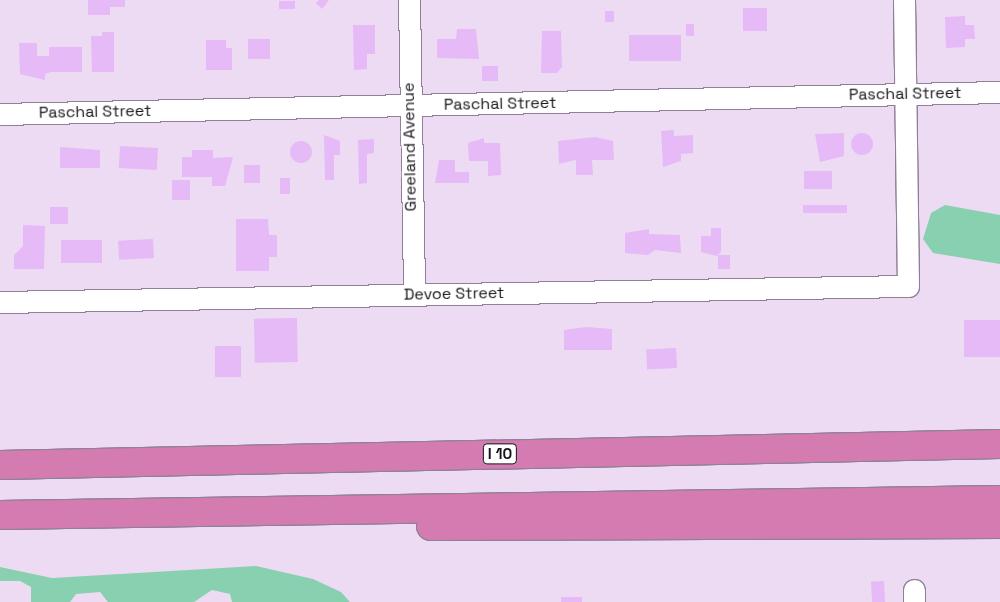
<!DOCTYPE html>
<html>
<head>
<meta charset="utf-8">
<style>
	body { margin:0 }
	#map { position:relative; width:1000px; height:602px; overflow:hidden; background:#eddbf4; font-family:"Space Grotesk",sans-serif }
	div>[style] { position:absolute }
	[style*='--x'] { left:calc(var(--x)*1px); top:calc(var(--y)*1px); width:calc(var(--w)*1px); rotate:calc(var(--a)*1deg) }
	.green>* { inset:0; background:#88d0af }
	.building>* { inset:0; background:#e6b9f7; transform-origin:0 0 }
	.round { border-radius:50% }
	.roads { filter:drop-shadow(1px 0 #908097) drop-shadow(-1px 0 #908097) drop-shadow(0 1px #908097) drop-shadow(0 -1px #908097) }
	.minor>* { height:21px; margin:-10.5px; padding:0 10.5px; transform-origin:10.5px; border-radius:10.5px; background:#fff }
	.highway>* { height:28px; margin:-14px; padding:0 14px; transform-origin:14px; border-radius:14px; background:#d47cb1 }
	span { translate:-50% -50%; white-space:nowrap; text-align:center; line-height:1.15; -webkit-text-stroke:4.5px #fff; paint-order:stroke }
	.shield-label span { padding:1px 4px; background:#fff; border:1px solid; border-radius:4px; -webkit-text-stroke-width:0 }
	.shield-label { font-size:15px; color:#18121a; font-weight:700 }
	.street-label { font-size:16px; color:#18121a }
</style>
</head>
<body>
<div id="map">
	<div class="green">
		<div style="clip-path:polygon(945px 205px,1000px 215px,1000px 264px,933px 253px,923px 239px,931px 213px)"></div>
		<div style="clip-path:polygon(256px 566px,313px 579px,341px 592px,350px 602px,232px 602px,230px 594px,212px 590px,194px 602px,108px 602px,100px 592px,76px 594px,70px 602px,31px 602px,31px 587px,20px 581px,0 581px,0 567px,52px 578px)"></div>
	</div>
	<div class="building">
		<div style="clip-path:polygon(88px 0,125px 0,125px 7px,110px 7px,110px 15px,88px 15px)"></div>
		<div style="clip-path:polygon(319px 0,329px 0,322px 9px,316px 3px)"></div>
		<div style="left:279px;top:1px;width:16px;height:8px"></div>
		<div style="left:743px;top:8px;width:24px;height:23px"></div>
		<div style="left:605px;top:11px;width:9px;height:11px"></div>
		<div style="clip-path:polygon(965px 16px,965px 25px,974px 25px,975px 39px,965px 39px,965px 47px,946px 48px,945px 17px)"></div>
		<div style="left:686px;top:24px;width:8px;height:12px"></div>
		<div style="clip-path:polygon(353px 25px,375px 25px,375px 54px,367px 54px,367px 69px,354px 70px)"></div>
		<div style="clip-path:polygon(457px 29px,476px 29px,479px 59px,437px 58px,437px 39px,456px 39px)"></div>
		<div style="clip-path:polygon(542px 31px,561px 31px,562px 67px,557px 73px,541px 73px)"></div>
		<div style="clip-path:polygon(102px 32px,114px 32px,114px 72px,92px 72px,91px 36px,102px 36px)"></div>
		<div style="left:681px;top:35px;width:26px;height:52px;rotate:90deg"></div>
		<div style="left:248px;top:39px;width:22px;height:20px"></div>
		<div style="clip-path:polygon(206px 40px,226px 40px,226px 48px,232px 48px,232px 70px,206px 70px)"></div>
		<div style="clip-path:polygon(19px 43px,37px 43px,37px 56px,49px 56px,49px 47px,82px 47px,82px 72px,51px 72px,45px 74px,45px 80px,20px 74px)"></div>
		<div style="left:482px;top:66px;width:16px;height:15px"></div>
		<div style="clip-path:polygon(674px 130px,674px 136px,693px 135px,693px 153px,681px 154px,681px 161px,663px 167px,661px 131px)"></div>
		<div style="clip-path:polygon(844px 133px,844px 156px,820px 162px,815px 134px)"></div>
		<div class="round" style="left:851px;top:133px;width:22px;height:22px"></div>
		<div style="clip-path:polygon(324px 135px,340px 141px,340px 155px,334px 155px,334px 180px,325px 180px)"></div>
		<div style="clip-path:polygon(595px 137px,613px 141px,614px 160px,592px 160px,593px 175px,576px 175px,576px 160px,559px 164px,558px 141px)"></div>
		<div style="clip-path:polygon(484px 138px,484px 143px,500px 143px,501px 175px,488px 176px,488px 161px,469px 161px,468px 143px)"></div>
		<div style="clip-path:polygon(374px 139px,374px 153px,367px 154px,367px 183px,359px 184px,358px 140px)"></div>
		<div class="round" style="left:290px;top:141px;width:22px;height:22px"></div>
		<div style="left:120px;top:146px;width:38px;height:22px;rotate:3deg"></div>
		<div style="clip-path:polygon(60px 147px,100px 150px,100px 168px,60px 168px)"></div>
		<div style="clip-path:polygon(192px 150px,213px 150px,213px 158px,233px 157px,225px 186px,212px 186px,212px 177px,182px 177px,182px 157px,192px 157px)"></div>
		<div style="clip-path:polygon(439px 160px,455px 160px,455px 172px,469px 172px,469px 183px,435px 183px)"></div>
		<div style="left:244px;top:165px;width:16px;height:18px"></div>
		<div style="left:804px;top:171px;width:28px;height:18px"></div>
		<div style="left:280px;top:178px;width:10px;height:16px"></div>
		<div style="left:172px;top:180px;width:18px;height:20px"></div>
		<div style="left:847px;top:205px;width:8px;height:44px;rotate:90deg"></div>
		<div style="left:68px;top:207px;width:17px;height:18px;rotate:90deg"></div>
		<div style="clip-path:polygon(236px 219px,268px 219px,269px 235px,277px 235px,277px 257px,269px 257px,269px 271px,236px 271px)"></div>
		<div style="clip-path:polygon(23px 225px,45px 226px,44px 269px,14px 269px,14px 255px,23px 246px)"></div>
		<div style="clip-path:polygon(711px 228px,721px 228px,721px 252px,717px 256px,701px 252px,701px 236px,711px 236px)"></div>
		<div style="clip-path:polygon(649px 229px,649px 234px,680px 235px,681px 253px,655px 250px,648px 255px,625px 253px,625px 233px)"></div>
		<div style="left:153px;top:239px;width:19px;height:35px;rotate:87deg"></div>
		<div style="left:61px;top:240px;width:41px;height:23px"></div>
		<div style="left:718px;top:255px;width:12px;height:14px"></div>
		<div style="left:297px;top:318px;width:44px;height:43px;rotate:89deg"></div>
		<div style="left:1000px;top:320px;width:37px;height:36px;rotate:90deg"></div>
		<div style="clip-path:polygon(586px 327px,612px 329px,612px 350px,564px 350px,564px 330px)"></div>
		<div style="left:215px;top:346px;width:26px;height:31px"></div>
		<div style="left:676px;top:348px;width:20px;height:30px;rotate:87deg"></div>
		<div style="left:884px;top:581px;width:21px;height:13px;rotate:87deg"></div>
		<div style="left:561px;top:597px;width:21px;height:5px"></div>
	</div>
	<div class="roads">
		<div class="minor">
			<div style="--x:409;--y:0;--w:295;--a:89"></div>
			<div style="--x:0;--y:114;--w:1000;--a:-1.26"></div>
			<div style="--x:0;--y:302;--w:908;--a:-1.01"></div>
			<div style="--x:908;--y:286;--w:286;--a:-90.8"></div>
			<div style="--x:914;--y:602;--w:12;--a:-90"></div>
		</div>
		<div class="highway">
			<div style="--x:0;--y:465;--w:1000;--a:-1.2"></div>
			<div style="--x:0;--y:515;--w:1000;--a:-0.86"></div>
			<div style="--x:431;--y:526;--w:569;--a:-0.2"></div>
		</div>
	</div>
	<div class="shield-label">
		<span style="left:500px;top:454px">I 10</span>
	</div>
	<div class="street-label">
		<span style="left:905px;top:94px;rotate:-1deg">Paschal Street</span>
		<span style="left:500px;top:104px;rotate:-1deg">Paschal Street</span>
		<span style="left:95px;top:112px;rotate:-1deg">Paschal Street</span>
		<span style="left:410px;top:147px;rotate:-91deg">Greeland Avenue</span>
		<span style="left:454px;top:294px;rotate:-1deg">Devoe Street</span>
	</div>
</div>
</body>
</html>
